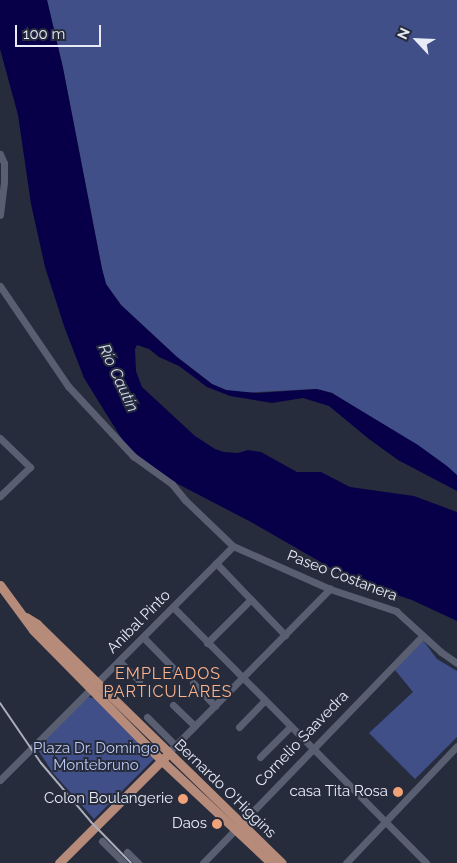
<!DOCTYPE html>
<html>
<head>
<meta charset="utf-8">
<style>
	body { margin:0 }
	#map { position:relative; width:457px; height:863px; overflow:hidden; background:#272c3c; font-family:Raleway,sans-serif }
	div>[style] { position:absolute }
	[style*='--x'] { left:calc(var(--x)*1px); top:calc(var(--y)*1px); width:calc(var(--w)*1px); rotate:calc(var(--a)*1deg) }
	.green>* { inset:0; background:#404f88 }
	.water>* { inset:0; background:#070048 }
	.minor>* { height:7px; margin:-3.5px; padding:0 3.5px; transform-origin:3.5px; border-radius:3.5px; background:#595e70 }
	.major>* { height:9px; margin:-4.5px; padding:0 4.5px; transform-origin:4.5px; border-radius:4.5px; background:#b78b7a }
	.rail>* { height:2px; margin:-1px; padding:0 1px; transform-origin:1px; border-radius:1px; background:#aaaeba }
	.dots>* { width:14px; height:14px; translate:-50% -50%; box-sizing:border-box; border:2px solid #272c3c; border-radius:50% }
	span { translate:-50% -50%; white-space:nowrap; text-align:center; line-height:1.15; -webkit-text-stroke:4px #272c3c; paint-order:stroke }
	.street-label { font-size:15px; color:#e8ebf6 }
	.park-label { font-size:15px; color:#bbc9f3 }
	.poi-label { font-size:15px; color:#e8ebf6 }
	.right { translate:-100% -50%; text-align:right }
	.water-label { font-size:16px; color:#d3daf0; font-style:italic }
	.neighbourhood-label { font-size:16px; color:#fdb48d; letter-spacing:1px }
	.north { position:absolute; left:392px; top:15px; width:50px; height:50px; -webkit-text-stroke:4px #272c3c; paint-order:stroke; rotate:295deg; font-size:14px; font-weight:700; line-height:20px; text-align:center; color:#e8ebf6 }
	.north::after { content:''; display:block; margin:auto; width:18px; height:22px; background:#e8ebf6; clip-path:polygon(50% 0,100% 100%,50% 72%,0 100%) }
	.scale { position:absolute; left:15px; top:25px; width:86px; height:22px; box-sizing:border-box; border:2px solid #e8ebf6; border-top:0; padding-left:6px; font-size:15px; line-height:18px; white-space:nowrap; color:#e8ebf6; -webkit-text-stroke:4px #272c3c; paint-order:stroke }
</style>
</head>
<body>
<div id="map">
	<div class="green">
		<div style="clip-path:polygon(47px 0,457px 0,457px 475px,435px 458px,332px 393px,314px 389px,242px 393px,226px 390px,212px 384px,177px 357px,121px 305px,106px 284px,102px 269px,63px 68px)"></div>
		<div style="clip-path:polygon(422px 639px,437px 659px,457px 671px,457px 737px,415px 779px,369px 733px,413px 692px,395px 670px)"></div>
		<div style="clip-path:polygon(88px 697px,97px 699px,153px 754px,154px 759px,94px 819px,53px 773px,36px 747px)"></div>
	</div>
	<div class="water">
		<div style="clip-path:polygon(0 0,47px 0,63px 68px,102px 269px,106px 284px,121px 305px,177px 357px,212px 384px,226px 390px,257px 393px,317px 389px,332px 393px,418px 445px,447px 466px,457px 475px,457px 491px,398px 460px,369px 439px,329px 406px,303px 398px,272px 403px,230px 396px,207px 387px,179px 366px,159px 357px,149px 349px,137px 345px,135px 349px,136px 371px,142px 387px,195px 436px,215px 449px,224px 452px,238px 453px,248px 450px,261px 452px,297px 472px,321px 472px,350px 487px,414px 496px,457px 512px,457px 621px,412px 600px,372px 587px,338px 572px,251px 522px,176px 483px,143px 460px,125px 444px,84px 378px,64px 326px,45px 267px,31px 204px,18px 115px,0 49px)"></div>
	</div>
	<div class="minor">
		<div style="--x:0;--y:154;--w:10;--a:66"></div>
		<div style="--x:4;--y:163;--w:19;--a:90"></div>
		<div style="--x:4;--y:182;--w:33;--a:97"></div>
		<div style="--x:0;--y:286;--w:121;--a:55.8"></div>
		<div style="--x:68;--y:386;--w:96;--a:47.1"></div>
		<div style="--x:133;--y:456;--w:48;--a:35.7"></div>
		<div style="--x:172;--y:484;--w:21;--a:51"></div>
		<div style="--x:185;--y:500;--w:66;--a:43.8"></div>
		<div style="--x:233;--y:546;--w:106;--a:23.9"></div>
		<div style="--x:330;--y:589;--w:70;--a:18.4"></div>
		<div style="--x:396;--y:611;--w:61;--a:42.3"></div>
		<div style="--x:441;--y:652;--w:19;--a:35"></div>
		<div style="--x:0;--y:438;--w:42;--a:44"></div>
		<div style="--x:30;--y:467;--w:42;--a:136"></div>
		<div style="--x:216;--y:563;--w:100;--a:46.2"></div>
		<div style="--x:173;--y:607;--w:360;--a:45.3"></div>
		<div style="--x:143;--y:637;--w:50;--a:45.8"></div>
		<div style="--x:207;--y:643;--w:62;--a:-45"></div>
		<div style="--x:119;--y:661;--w:28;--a:44"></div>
		<div style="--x:193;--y:683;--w:32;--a:46"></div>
		<div style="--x:173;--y:705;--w:30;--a:44"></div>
		<div style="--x:147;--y:717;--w:41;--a:45"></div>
		<div style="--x:239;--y:727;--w:36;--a:-46"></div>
		<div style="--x:168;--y:753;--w:231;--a:-45.4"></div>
		<div style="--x:260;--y:757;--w:42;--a:-45"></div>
		<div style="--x:0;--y:780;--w:330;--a:-45.1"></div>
		<div style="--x:102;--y:841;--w:31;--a:45"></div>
		<div style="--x:127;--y:852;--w:16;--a:45"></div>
		<div style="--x:203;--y:863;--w:315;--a:-46"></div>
		<div style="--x:346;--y:863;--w:161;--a:-46.5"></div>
	</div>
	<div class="major">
		<div style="--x:0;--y:585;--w:56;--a:53.7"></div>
		<div style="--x:33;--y:630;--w:182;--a:45.4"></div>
		<div style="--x:161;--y:760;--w:151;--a:43.1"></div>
		<div style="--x:26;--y:617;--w:13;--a:32"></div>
		<div style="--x:37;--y:624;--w:342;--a:44.3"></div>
		<div style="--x:59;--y:863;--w:150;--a:-45"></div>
	</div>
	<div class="rail">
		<div style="--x:0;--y:703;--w:73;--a:55.7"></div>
		<div style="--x:41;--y:763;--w:77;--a:49.7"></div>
		<div style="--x:91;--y:822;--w:57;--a:45.7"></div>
	</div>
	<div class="dots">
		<div style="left:398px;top:792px;background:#f0a279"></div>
		<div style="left:183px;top:799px;background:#f0a279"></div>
		<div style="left:217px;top:824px;background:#f0a279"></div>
	</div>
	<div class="street-label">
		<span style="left:342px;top:576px;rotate:21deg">Paseo Costanera</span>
		<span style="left:139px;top:622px;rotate:-45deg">Aníbal Pinto</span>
		<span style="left:302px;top:739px;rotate:-46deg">Cornelio Saavedra</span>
		<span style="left:225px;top:789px;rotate:44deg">Bernardo O'Higgins</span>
	</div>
	<div class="park-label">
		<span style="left:96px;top:757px">Plaza Dr. Domingo<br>Montebruno</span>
	</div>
	<div class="poi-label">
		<span class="right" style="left:388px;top:792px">casa Tita Rosa</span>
		<span class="right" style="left:173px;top:799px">Colon Boulangerie</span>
		<span class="right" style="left:207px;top:824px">Daos</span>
	</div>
	<div class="water-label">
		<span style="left:118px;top:378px;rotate:65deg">Río Cautín</span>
	</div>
	<div class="neighbourhood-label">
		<span style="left:168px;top:683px">EMPLEADOS<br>PARTICULARES</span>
	</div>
	<div class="north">N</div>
	<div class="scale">100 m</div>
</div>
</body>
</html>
